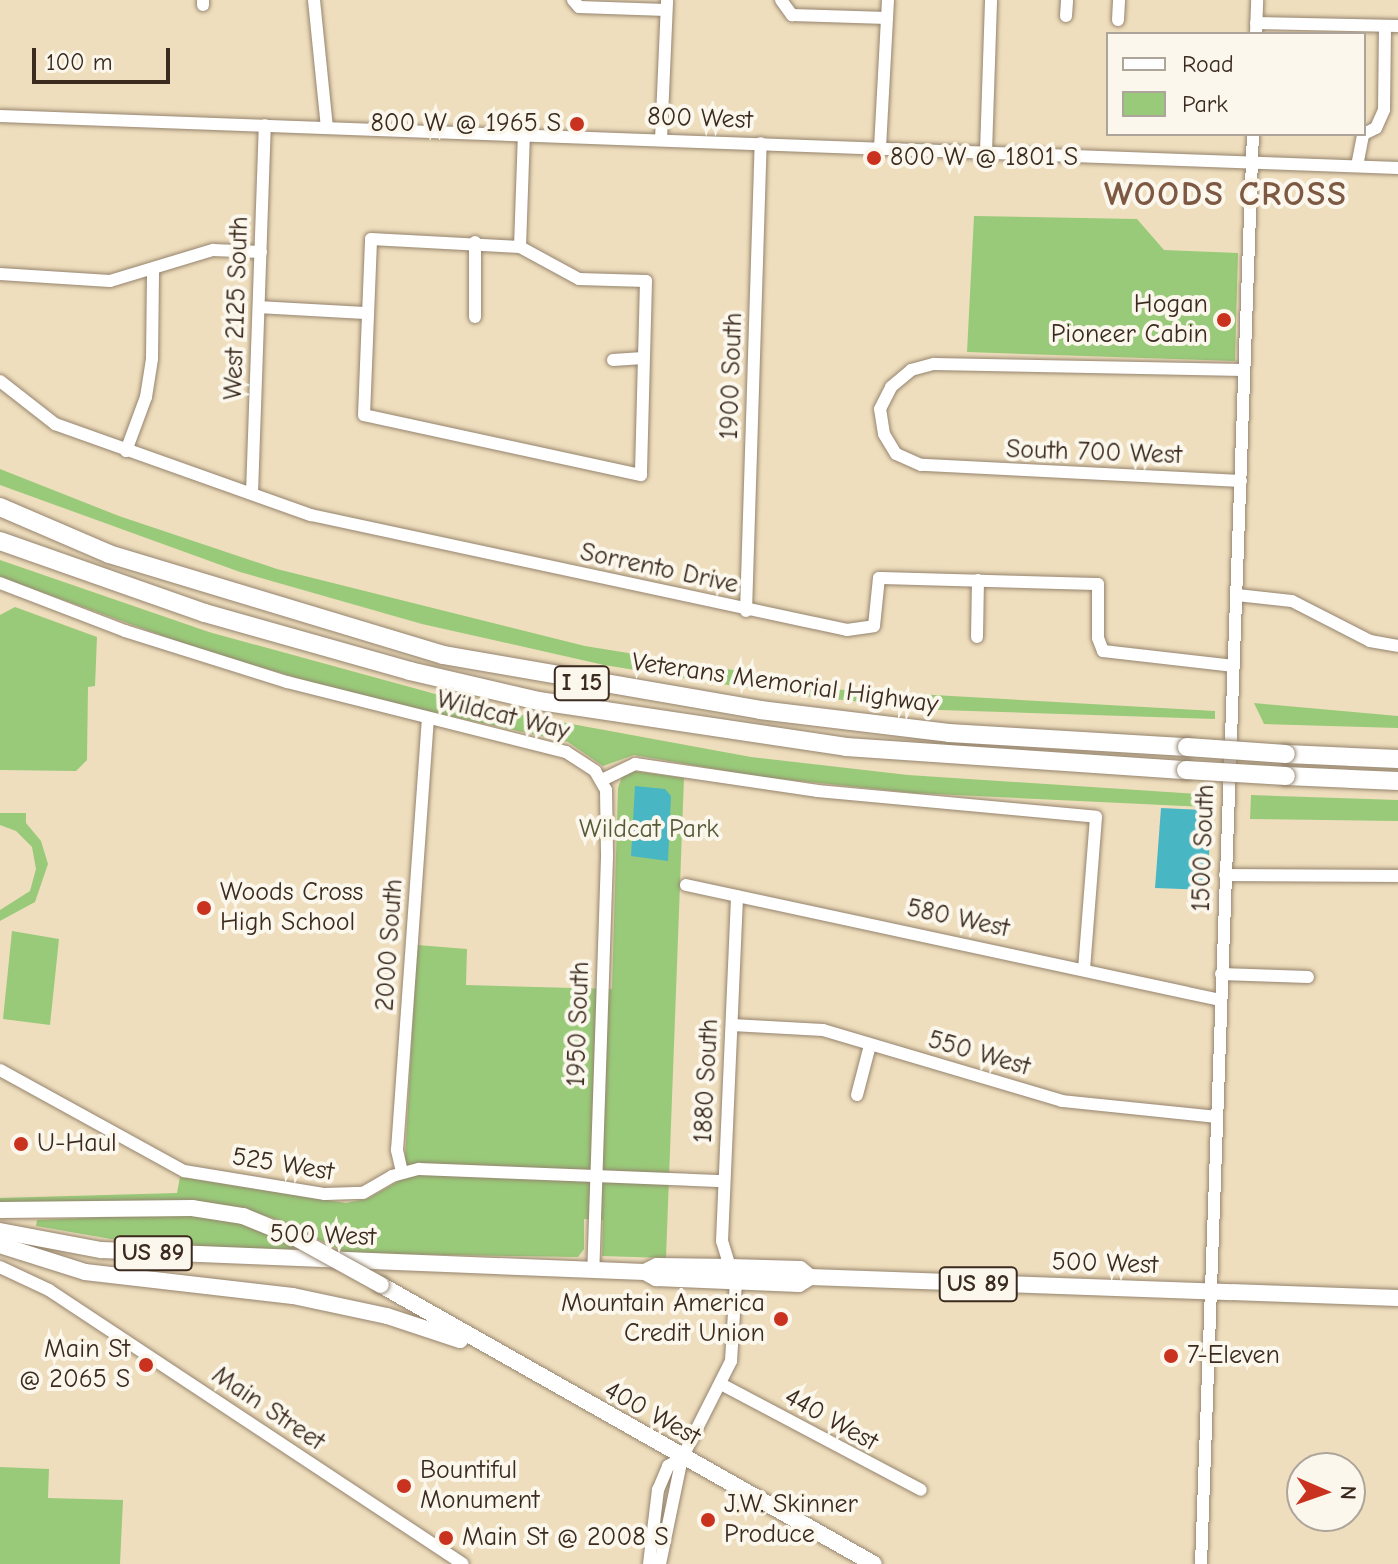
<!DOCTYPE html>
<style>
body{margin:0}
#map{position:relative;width:1398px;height:1564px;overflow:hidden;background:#efdebd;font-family:"Comic Neue",sans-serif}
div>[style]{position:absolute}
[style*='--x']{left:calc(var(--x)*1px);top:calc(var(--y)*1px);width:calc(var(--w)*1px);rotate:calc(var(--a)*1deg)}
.green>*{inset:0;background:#99ca79}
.water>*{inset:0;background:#49b6c4}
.roads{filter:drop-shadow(0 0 2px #95846e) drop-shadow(0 0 2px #95846e)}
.minor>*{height:12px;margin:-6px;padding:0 6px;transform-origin:6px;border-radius:6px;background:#fff}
.major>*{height:16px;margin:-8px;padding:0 8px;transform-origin:8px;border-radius:8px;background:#fff}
.highway>*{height:18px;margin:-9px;padding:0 9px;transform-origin:9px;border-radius:9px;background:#fff}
.bridges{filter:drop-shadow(0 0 2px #95846e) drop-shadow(0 0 2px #95846e)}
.major-bridge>*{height:16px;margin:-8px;padding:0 8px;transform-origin:8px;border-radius:8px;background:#fff}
.highway-bridge>*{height:18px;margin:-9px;padding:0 9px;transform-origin:9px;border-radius:9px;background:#fff}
.dots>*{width:22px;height:22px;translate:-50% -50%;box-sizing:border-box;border:4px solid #fbf7ec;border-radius:50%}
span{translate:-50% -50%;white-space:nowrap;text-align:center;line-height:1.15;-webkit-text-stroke:8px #fbf7ec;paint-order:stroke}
.shield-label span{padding:2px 6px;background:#fbf7ec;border:2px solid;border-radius:6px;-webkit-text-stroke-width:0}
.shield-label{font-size:24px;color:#3b2a1e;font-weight:700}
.street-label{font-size:26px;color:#3b2a1e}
.poi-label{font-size:26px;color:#3b2a1e}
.right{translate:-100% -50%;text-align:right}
.left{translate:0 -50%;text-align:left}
.park-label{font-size:26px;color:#575a39}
.district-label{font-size:34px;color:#7d5842;font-weight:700;letter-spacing:2px}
.legend{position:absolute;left:1106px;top:32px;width:260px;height:104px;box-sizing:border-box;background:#fbf7ec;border:2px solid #aea59a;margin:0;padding:10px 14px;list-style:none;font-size:24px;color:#3b2a1e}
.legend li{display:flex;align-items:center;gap:16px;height:40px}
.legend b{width:40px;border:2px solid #aea59a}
.north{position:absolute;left:1286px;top:1452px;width:80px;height:80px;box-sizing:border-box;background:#fbf7ec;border:2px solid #aea59a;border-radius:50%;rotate:92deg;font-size:22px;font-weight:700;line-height:32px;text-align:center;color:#3b2a1e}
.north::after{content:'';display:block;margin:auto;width:28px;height:36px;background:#c8321e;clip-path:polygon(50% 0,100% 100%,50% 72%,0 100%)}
.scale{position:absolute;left:32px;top:48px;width:138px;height:36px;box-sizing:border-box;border:4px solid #3b2a1e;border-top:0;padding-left:10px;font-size:24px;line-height:28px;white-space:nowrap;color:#3b2a1e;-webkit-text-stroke:6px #fbf7ec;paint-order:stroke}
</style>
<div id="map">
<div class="green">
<i style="clip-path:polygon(974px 216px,1137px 219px,1164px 250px,1238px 253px,1235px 361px,967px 352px)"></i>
<i style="clip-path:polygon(0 469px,119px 516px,277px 569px,585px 646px,801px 681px,810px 688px,1215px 711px,1215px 719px,940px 710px,785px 694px,604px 665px,422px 624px,240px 572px,0 485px)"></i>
<i style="clip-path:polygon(0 560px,209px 632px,490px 709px,751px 757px,908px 775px,1198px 794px,1205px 807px,914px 793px,761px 777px,634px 755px,603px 766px,568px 742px,359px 696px,202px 650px,0 577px)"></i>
<i style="clip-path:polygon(15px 607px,97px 637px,95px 686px,88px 687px,87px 760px,76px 771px,0 770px,0 615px)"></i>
<i style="clip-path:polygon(1254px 703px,1398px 716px,1398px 728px,1264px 724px)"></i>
<i style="clip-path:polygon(633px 771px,684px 778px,666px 1258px,602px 1256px,603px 1220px,584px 1219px,584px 1249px,578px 1257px,381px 1254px,344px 1252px,279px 1220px,227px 1205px,0 1203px,0 1198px,177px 1193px,180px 1177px,346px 1203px,369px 1198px,404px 1178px,417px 945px,467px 949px,466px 985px,612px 989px,618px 788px,622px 777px)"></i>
<i style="clip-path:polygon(1251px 795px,1398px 800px,1398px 821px,1250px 819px)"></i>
<i style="clip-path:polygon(0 813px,26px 813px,26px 823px,41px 841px,48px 864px,35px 902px,0 921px,0 910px,30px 891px,36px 869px,32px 847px,16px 831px,0 825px)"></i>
<i style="clip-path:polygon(12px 931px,59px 939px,50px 1025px,3px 1019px)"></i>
<i style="clip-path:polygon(175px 1214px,231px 1218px,295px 1244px,295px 1251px,134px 1243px,36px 1226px,37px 1220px)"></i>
<i style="clip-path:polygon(0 1467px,49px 1469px,48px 1498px,123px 1500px,120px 1564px,0 1564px)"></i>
</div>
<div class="water">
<i style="clip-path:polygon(635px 786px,665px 789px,671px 796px,668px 861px,631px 856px)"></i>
<i style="clip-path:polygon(1161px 808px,1203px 810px,1210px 822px,1208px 890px,1155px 888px)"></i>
</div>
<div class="roads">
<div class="minor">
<i style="--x:314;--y:0;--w:128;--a:84.2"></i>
<i style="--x:573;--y:0;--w:9;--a:49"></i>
<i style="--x:579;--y:7;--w:87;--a:2"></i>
<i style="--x:781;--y:0;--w:19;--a:54"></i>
<i style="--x:792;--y:15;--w:95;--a:1.8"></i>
<i style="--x:203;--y:5;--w:5;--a:-90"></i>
<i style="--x:1066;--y:16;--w:16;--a:-86"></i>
<i style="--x:1118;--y:20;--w:20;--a:-87"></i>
<i style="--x:1256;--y:23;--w:142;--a:1.2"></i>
<i style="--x:1256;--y:34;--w:34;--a:-88"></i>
<i style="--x:0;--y:116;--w:1399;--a:2.13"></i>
<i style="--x:1364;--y:134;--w:13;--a:-27"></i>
<i style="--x:1376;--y:128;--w:20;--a:-66"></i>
<i style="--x:1384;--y:110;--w:84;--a:-89.3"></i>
<i style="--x:661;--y:140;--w:140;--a:-87.5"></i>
<i style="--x:880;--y:148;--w:148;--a:-86.9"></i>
<i style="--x:986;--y:152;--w:152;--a:-88.1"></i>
<i style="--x:1357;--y:166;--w:33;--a:-79"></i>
<i style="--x:371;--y:239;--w:149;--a:3.1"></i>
<i style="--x:520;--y:247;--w:67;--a:28.5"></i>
<i style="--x:579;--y:279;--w:67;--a:1.7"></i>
<i style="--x:646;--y:281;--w:194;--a:91.5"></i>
<i style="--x:641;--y:475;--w:283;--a:-167.8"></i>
<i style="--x:364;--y:415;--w:176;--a:-87.7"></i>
<i style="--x:520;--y:247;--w:112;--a:-88"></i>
<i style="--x:0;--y:274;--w:110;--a:3.6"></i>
<i style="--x:110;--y:281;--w:108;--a:-16.8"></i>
<i style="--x:213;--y:250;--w:48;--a:2.4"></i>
<i style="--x:259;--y:307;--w:109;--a:3.2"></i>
<i style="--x:475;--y:317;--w:75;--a:-90"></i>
<i style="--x:613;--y:360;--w:30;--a:-4"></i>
<i style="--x:0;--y:381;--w:70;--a:38"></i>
<i style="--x:55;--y:424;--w:272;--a:19.6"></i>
<i style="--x:311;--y:515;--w:548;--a:12.11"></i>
<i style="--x:847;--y:630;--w:27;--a:-8"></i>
<i style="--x:874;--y:626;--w:48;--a:-84.1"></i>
<i style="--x:879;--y:578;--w:219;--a:1.6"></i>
<i style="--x:1098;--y:584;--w:54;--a:90"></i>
<i style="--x:1098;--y:638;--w:14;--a:69"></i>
<i style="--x:1103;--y:651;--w:132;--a:6.5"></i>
<i style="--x:126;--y:451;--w:58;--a:-69.7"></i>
<i style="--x:146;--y:397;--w:39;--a:-81"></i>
<i style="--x:152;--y:358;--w:87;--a:-89.3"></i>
<i style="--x:1241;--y:481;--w:320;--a:-177.1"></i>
<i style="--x:921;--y:465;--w:27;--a:-156"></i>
<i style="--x:896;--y:454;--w:23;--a:-121"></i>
<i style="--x:884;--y:434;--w:25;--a:-99"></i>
<i style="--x:880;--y:409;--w:25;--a:-63"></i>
<i style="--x:891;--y:387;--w:26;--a:-40"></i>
<i style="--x:911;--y:370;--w:24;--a:-15"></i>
<i style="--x:934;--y:364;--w:310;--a:1.1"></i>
<i style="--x:252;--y:493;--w:368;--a:-88"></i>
<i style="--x:0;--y:583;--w:134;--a:21"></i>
<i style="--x:125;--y:631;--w:170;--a:17.5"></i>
<i style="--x:287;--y:682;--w:288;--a:14.1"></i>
<i style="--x:566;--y:752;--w:35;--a:33"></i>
<i style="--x:595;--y:771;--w:22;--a:60"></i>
<i style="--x:606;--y:790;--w:67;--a:89.1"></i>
<i style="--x:607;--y:857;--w:412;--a:91.9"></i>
<i style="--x:1237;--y:595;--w:55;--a:6.2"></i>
<i style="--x:1292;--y:601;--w:88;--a:27.1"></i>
<i style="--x:1370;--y:641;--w:28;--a:10"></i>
<i style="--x:746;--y:611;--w:468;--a:-88.2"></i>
<i style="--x:977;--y:637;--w:57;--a:-89"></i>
<i style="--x:602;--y:780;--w:37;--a:-26"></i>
<i style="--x:635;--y:764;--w:185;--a:8.4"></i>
<i style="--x:818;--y:791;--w:279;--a:5.3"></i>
<i style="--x:1096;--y:817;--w:151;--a:94.5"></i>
<i style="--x:1225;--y:875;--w:173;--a:0.3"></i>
<i style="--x:686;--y:885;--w:546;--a:12.15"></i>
<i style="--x:1221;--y:974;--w:87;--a:2"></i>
<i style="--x:732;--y:1025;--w:91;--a:3.1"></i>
<i style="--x:823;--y:1030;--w:249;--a:16.5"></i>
<i style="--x:1062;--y:1101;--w:155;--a:5.9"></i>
<i style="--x:0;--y:1070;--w:210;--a:28.8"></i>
<i style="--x:184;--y:1171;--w:143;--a:9.3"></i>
<i style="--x:325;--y:1194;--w:38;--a:-2"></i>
<i style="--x:363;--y:1193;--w:34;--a:-30"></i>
<i style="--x:392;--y:1176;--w:28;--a:-15"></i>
<i style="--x:419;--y:1169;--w:305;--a:2.3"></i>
<i style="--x:857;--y:1095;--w:52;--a:-75.4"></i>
<i style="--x:402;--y:1172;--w:23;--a:-103"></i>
<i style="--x:397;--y:1150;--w:431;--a:-85.9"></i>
<i style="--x:0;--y:1267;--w:54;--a:25.1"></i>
<i style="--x:49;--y:1290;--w:496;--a:33.5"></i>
<i style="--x:730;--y:1267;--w:27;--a:-107"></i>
<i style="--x:722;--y:1241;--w:345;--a:-87.5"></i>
<i style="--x:721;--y:1384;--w:226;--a:27.9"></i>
<i style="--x:649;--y:1564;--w:75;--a:-83.1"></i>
<i style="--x:658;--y:1490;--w:26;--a:-67"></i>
<i style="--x:668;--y:1466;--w:16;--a:-30"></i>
<i style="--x:660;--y:1564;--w:108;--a:-78.3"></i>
<i style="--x:682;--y:1458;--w:109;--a:-63.2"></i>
<i style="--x:731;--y:1361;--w:80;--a:-86.4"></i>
<i style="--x:1201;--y:1564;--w:1431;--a:-87.92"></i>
</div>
<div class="major">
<i style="--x:0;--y:1210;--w:192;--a:-0.6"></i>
<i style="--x:192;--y:1208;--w:52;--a:8.9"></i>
<i style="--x:243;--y:1216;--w:55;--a:22.4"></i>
<i style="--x:0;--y:1231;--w:103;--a:10.7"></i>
<i style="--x:101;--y:1250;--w:544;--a:2.32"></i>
<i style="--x:645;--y:1272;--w:13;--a:29"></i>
<i style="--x:656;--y:1278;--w:143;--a:2.4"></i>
<i style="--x:799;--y:1284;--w:13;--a:-32"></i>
<i style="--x:810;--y:1277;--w:588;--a:2.05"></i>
<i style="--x:0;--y:1245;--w:89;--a:17.6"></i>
<i style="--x:85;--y:1272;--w:209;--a:6.6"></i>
<i style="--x:293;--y:1296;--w:96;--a:12"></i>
<i style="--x:387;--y:1316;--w:77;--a:18.2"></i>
<i style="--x:645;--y:1272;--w:13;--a:-27"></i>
<i style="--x:657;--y:1266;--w:73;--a:0.8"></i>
<i style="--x:730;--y:1267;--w:70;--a:1.6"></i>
<i style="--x:800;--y:1269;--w:13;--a:39"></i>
<i style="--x:381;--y:1285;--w:566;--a:29.51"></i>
</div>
<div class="highway">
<i style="--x:0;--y:507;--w:119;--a:23.3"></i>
<i style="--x:109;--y:554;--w:349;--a:16.8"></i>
<i style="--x:443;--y:655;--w:322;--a:9.8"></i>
<i style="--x:760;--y:710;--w:190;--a:6.9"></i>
<i style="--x:949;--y:733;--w:238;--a:3.4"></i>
<i style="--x:0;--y:541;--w:217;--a:19.4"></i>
<i style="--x:205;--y:613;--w:213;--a:15.8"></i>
<i style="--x:410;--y:671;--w:132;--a:13.1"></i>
<i style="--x:539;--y:701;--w:310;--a:8.5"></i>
<i style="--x:846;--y:747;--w:341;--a:3.9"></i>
<i style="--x:1286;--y:754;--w:112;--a:2.6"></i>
<i style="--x:1286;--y:776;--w:112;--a:2.6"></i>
</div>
</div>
<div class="bridges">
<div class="major-bridge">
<i style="--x:294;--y:1237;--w:99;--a:28.9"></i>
</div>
<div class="highway-bridge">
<i style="--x:1187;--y:747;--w:99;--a:4"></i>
<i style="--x:1186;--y:770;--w:100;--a:3.4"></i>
</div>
</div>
<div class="dots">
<i style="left:577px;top:124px;background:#c8321e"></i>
<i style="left:874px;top:158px;background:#c8321e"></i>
<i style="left:1224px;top:320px;background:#c8321e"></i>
<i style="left:204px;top:908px;background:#c8321e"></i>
<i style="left:21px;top:1144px;background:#c8321e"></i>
<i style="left:781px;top:1319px;background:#c8321e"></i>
<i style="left:1171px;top:1356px;background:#c8321e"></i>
<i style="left:146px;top:1365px;background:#c8321e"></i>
<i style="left:404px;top:1486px;background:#c8321e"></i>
<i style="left:708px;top:1520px;background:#c8321e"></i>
<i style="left:446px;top:1538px;background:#c8321e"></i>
</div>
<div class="shield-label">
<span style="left:582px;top:683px">I 15</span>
<span style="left:153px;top:1253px">US 89</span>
<span style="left:978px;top:1284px">US 89</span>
</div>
<div class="street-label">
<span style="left:700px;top:119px;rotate:2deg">800 West</span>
<span style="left:237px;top:308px;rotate:-88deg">West 2125 South</span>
<span style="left:732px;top:376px;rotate:-88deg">1900 South</span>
<span style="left:1094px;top:453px;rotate:2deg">South 700 West</span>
<span style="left:659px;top:569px;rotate:12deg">Sorrento Drive</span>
<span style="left:785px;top:684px;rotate:8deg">Veterans Memorial Highway</span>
<span style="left:503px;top:716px;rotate:14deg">Wildcat Way</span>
<span style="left:1204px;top:848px;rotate:-88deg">1500 South</span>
<span style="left:958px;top:919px;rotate:12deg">580 West</span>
<span style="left:390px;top:945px;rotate:-86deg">2000 South</span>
<span style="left:579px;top:1024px;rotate:-88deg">1950 South</span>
<span style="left:979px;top:1054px;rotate:16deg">550 West</span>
<span style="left:707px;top:1081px;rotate:-87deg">1880 South</span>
<span style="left:283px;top:1165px;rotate:9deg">525 West</span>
<span style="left:323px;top:1236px;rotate:2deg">500 West</span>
<span style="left:1105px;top:1264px;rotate:2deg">500 West</span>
<span style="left:268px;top:1409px;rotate:34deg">Main Street</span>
<span style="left:652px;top:1414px;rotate:29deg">400 West</span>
<span style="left:831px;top:1420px;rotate:29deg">440 West</span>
</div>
<div class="poi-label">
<span class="right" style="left:561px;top:124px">800 W @ 1965 S</span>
<span class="left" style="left:890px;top:158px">800 W @ 1801 S</span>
<span class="right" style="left:1208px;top:320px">Hogan<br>Pioneer Cabin</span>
<span class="left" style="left:220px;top:908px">Woods Cross<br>High School</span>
<span class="left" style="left:37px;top:1144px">U-Haul</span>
<span class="right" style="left:765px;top:1319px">Mountain America<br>Credit Union</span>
<span class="right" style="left:130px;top:1365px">Main St<br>@ 2065 S</span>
<span class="left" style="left:1187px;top:1356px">7-Eleven</span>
<span class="left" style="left:420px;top:1486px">Bountiful<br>Monument</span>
<span class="left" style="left:724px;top:1520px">J.W. Skinner<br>Produce</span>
<span class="left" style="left:462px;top:1538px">Main St @ 2008 S</span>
</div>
<div class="park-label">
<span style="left:649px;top:830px">Wildcat Park</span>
</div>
<div class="district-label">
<span style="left:1226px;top:195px">WOODS CROSS</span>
</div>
<ul class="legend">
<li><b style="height:10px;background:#fff"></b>Road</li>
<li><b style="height:22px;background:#99ca79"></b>Park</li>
</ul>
<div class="north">N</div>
<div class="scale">100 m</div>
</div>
